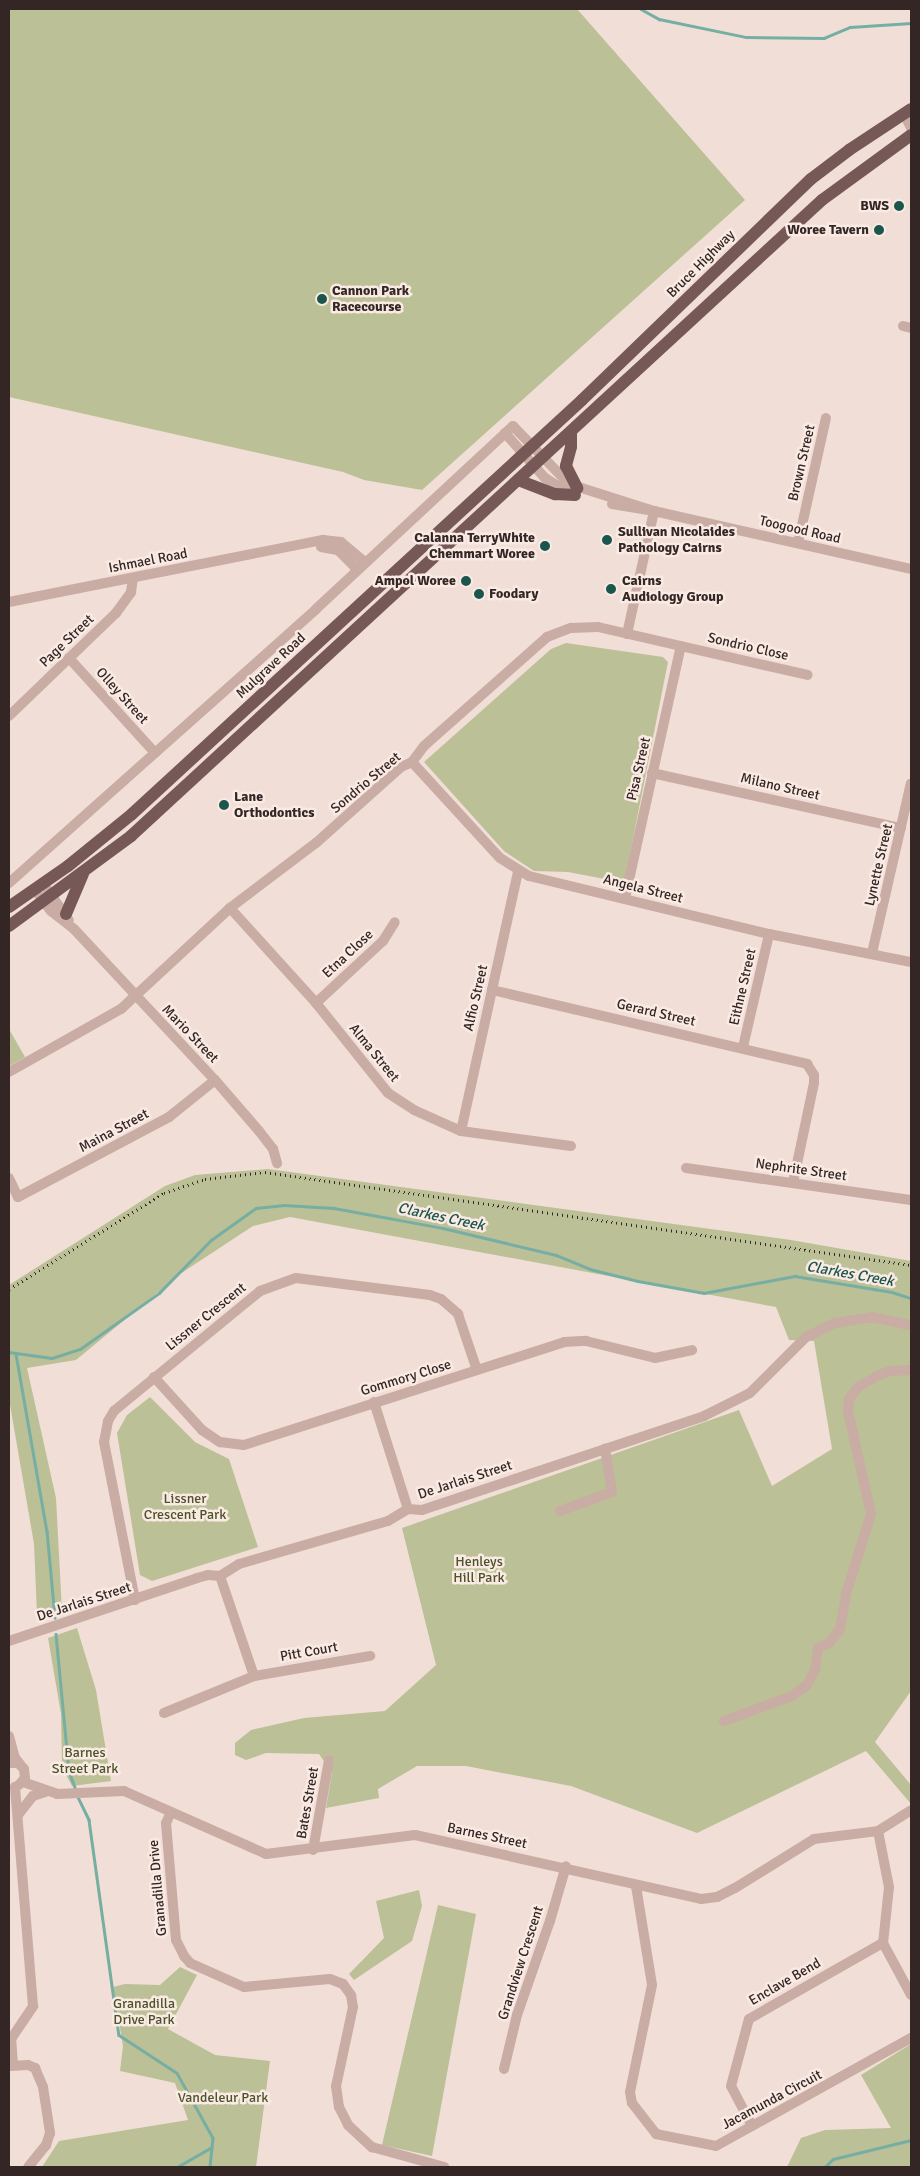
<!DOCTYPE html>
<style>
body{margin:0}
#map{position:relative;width:920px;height:2176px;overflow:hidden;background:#f1dfd7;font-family:Signika,sans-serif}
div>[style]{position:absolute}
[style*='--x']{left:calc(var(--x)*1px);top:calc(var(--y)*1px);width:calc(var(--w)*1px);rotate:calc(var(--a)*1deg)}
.green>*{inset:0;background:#bbc097}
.stream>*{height:2.5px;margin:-1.25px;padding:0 1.25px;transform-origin:1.25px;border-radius:1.25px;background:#76aea4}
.minor>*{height:10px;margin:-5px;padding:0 5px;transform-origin:5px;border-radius:5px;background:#c9aca3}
.major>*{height:12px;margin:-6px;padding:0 6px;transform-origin:6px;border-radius:6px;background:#765956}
.rail>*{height:2.5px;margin-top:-1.25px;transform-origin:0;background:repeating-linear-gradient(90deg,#342625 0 1px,transparent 0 5px)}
.dots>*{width:14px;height:14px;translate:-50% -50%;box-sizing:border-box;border:2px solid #f9eae3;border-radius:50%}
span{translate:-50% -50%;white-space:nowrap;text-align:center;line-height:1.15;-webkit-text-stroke:5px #f9eae3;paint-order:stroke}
.poi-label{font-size:14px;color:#342625;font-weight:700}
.right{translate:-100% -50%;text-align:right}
.left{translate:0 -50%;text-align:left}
.street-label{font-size:14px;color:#342625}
.park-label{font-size:14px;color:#4c5229}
.water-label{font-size:15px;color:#1b554c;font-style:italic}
.frame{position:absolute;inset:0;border:10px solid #342625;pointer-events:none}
</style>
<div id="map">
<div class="green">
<i style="clip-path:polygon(9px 9px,577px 9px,745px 200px,422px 490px,364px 480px,343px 472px,9px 397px)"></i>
<i style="clip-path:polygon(566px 643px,663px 657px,668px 662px,625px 879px,615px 881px,568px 872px,534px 871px,504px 851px,424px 762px,551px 649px)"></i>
<i style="clip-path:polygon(9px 1029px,25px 1057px,9px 1066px)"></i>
<i style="clip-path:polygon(268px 1169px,791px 1240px,911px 1261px,911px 1691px,875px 1742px,911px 1785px,911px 1804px,866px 1751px,697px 1833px,571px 1786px,466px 1766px,417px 1766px,378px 1789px,379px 1798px,326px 1808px,332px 1773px,319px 1754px,266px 1753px,246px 1760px,235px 1755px,235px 1743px,251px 1730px,304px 1718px,385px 1711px,436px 1665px,402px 1528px,739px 1410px,772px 1486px,832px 1449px,814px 1341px,789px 1340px,776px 1307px,290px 1217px,253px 1226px,180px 1274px,76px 1360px,27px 1368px,56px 1498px,62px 1611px,37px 1615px,34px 1544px,9px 1399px,9px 1285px,165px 1186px,195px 1175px)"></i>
<i style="clip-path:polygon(150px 1397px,195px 1442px,229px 1459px,258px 1547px,152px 1581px,140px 1575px,117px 1433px,127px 1415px)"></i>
<i style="clip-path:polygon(77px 1628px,96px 1690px,111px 1781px,72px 1786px,62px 1767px,61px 1714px,48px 1638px)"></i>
<i style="clip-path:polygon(419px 1890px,422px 1906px,412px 1941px,354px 1980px,349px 1974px,384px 1938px,376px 1901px)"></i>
<i style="clip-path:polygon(438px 1905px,476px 1914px,432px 2156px,382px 2145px)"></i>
<i style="clip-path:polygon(180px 1967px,197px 1975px,168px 2029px,215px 2055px,270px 2061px,256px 2167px,42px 2167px,59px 2141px,188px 2120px,175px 2083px,120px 2071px,123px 2046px,113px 1987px,125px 1984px,160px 1985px)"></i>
<i style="clip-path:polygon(911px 2044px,911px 2167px,787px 2167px,801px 2138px,825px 2130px,891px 2128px,861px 2075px)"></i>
</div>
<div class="stream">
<i style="--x:641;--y:9;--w:21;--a:29"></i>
<i style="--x:659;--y:19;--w:89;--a:11.7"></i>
<i style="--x:746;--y:37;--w:78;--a:0.7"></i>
<i style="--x:824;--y:38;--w:28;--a:-23"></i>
<i style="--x:850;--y:27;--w:61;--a:-3.8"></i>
<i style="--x:9;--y:1352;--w:43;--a:7.9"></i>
<i style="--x:52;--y:1358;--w:29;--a:-18"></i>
<i style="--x:80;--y:1349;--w:97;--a:-35.3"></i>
<i style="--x:159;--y:1293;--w:74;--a:-45.5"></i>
<i style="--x:211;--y:1240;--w:55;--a:-35.4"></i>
<i style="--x:256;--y:1208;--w:28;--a:-6"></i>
<i style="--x:284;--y:1205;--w:50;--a:3.4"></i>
<i style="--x:334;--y:1208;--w:111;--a:10.4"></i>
<i style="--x:443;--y:1228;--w:116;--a:13.4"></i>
<i style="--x:556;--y:1255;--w:37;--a:22"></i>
<i style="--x:590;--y:1269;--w:49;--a:14"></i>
<i style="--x:638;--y:1281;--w:67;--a:10.3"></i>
<i style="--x:704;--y:1293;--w:93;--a:-10.6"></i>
<i style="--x:795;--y:1276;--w:98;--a:9.4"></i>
<i style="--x:892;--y:1292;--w:20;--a:18"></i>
<i style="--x:16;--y:1354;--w:180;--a:80.1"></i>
<i style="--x:47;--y:1531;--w:87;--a:84.7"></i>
<i style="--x:56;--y:1634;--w:138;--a:84.6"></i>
<i style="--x:69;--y:1771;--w:20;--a:70"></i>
<i style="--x:77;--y:1795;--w:28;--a:64"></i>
<i style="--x:89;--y:1820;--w:217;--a:82.1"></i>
<i style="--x:119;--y:2035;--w:69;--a:33.2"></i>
<i style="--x:177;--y:2073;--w:74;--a:61"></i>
<i style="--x:213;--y:2138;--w:29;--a:96"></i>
<i style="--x:177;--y:2167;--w:40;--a:-29.7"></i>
<i style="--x:825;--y:2167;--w:11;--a:-45"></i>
<i style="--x:833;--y:2159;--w:80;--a:-13.7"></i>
</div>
<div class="minor">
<i style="--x:904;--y:114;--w:16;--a:63"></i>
<i style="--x:903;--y:326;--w:8;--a:14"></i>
<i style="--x:505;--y:433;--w:60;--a:48.4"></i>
<i style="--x:545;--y:478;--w:28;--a:32"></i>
<i style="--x:612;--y:504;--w:43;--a:9.5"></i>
<i style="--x:654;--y:511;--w:263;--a:12.7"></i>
<i style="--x:798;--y:543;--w:128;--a:-77.4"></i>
<i style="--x:321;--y:547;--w:17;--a:10"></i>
<i style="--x:338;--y:550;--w:27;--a:45"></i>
<i style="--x:9;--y:602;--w:320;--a:-11.2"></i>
<i style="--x:323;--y:540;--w:18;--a:6"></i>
<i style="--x:341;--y:542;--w:30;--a:40"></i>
<i style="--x:627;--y:634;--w:126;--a:-77.6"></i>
<i style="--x:69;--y:658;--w:128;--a:47.8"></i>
<i style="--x:9;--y:716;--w:149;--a:-43.9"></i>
<i style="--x:116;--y:613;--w:26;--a:-54"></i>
<i style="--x:131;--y:592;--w:14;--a:-82"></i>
<i style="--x:412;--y:762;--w:130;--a:47.5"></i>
<i style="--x:500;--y:858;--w:34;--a:32"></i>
<i style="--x:529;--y:876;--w:247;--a:13.6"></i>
<i style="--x:769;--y:934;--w:145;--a:11.2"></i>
<i style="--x:652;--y:773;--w:255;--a:12.5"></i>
<i style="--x:9;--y:883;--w:411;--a:-41.7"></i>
<i style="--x:316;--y:609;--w:269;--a:-42.9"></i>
<i style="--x:513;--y:426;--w:81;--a:46"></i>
<i style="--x:569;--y:484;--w:89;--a:17.6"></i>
<i style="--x:47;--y:889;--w:38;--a:55"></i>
<i style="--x:35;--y:890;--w:26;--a:53"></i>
<i style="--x:51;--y:911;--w:29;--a:38"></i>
<i style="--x:74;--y:929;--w:207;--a:47"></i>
<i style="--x:215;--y:1080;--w:67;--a:49.2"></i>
<i style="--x:259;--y:1131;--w:23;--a:52"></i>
<i style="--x:273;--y:1149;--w:15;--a:74"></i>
<i style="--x:625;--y:898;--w:258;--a:-77.5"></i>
<i style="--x:230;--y:908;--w:128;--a:47.8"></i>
<i style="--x:316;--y:1003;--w:115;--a:51.3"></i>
<i style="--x:388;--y:1093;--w:31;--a:33"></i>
<i style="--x:414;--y:1110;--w:51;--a:24.1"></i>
<i style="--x:461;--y:1131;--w:111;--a:7.8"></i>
<i style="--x:872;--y:953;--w:174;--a:-77.1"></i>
<i style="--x:492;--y:990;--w:324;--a:13.2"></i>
<i style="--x:807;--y:1064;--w:13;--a:58"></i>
<i style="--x:814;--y:1075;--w:8;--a:90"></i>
<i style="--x:814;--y:1083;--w:102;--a:101.9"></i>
<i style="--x:316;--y:1003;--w:91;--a:-42.8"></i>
<i style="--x:383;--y:941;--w:22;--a:-58"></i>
<i style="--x:743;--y:1047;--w:116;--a:-77"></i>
<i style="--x:9;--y:1072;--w:129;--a:-29.4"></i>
<i style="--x:121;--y:1009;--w:149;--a:-42.8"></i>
<i style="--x:230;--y:908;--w:108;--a:-37.1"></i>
<i style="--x:316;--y:843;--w:114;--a:-41.8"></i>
<i style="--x:401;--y:767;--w:12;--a:-24"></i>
<i style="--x:412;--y:762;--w:20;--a:-53"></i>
<i style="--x:424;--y:746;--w:164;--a:-41.5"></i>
<i style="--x:547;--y:637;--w:26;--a:-21"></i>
<i style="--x:571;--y:628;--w:27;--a:-2"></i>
<i style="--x:598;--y:627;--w:215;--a:12.9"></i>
<i style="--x:461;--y:1131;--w:266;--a:-77.6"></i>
<i style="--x:686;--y:1168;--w:227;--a:8.1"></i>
<i style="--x:9;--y:1178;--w:21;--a:65"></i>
<i style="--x:18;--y:1197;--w:171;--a:-27.9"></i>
<i style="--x:169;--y:1117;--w:59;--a:-38.8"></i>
<i style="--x:154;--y:1377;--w:72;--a:47.8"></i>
<i style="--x:202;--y:1430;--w:22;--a:34"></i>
<i style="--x:220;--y:1442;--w:24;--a:7"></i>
<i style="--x:244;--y:1445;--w:336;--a:-17.8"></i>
<i style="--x:564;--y:1342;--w:22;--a:-3"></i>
<i style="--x:586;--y:1341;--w:71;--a:13.8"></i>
<i style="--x:655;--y:1358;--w:38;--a:-12"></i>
<i style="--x:374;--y:1402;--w:112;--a:72.4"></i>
<i style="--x:560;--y:1511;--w:55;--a:-20.1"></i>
<i style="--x:612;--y:1492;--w:44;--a:-99.2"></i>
<i style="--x:220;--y:1576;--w:106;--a:71.2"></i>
<i style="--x:135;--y:1600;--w:161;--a:-101.1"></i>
<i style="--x:104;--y:1442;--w:21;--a:-79"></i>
<i style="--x:108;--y:1421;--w:12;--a:-59"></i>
<i style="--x:114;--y:1411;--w:189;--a:-39.4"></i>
<i style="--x:260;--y:1291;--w:38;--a:-20"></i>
<i style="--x:296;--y:1278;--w:135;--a:7.2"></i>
<i style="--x:430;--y:1295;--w:12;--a:20"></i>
<i style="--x:441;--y:1299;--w:23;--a:41"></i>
<i style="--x:458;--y:1314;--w:59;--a:71.3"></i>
<i style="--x:9;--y:1641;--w:198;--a:-18.5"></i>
<i style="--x:197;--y:1578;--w:11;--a:-15"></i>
<i style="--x:208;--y:1575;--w:12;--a:5"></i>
<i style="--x:220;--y:1576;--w:22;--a:-32"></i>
<i style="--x:239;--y:1564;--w:155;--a:-16.1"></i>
<i style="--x:388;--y:1521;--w:23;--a:-31"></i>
<i style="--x:408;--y:1509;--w:14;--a:4"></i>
<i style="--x:422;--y:1510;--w:297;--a:-18.4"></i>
<i style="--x:704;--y:1416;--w:51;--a:-26.6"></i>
<i style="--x:750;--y:1393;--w:79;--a:-45"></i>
<i style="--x:806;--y:1337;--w:32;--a:-26"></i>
<i style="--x:835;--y:1323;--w:37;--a:-9"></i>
<i style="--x:872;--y:1317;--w:40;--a:12"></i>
<i style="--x:164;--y:1713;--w:97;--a:-22.3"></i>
<i style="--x:254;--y:1676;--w:118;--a:-9.8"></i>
<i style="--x:724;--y:1721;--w:72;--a:-20.2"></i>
<i style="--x:792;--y:1696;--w:19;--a:-36"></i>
<i style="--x:807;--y:1685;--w:17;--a:-62"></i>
<i style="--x:815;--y:1670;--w:22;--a:-82"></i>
<i style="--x:818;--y:1648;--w:12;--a:-24"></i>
<i style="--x:829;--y:1643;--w:18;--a:-52"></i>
<i style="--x:840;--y:1629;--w:36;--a:-80"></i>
<i style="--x:846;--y:1594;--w:84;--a:-72.6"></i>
<i style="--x:871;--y:1514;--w:106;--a:-102.6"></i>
<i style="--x:848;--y:1411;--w:12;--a:-85"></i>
<i style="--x:849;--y:1399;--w:15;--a:-53"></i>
<i style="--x:858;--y:1387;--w:24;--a:-30"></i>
<i style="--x:879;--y:1375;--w:12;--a:-20"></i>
<i style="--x:890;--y:1371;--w:21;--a:-3"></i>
<i style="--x:9;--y:1736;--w:23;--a:75"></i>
<i style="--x:15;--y:1758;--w:8;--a:50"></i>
<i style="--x:9;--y:1763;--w:9;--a:0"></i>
<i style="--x:18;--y:1763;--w:8;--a:45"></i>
<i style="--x:24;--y:1769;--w:9;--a:84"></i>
<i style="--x:25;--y:1778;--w:9;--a:131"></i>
<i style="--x:23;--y:1782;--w:36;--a:19"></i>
<i style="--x:57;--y:1794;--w:67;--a:-2.6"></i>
<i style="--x:124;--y:1791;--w:155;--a:23.9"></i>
<i style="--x:266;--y:1854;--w:150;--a:-7.3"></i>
<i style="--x:415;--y:1835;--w:293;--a:12.6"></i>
<i style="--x:701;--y:1899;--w:16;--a:-7"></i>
<i style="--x:717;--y:1897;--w:20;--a:-27"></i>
<i style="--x:735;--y:1888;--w:93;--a:-31.8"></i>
<i style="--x:814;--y:1839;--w:64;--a:-7.1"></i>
<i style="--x:878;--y:1831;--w:39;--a:-32"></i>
<i style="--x:171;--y:1812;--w:12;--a:114"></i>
<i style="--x:166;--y:1823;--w:117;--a:85.1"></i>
<i style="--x:176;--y:1940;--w:18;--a:63"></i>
<i style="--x:184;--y:1956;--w:9;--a:49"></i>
<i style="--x:190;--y:1963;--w:59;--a:24"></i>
<i style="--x:244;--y:1987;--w:86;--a:-5.3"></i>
<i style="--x:330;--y:1979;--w:14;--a:21"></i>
<i style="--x:343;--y:1984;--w:14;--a:54"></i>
<i style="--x:351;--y:1995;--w:12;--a:81"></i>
<i style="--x:353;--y:2007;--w:81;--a:102.1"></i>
<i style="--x:336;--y:2086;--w:21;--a:82"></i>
<i style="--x:339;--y:2107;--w:20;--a:63"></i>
<i style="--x:348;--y:2125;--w:33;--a:43"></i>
<i style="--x:372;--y:2147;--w:75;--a:15.5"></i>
<i style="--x:18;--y:1815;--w:24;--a:-52"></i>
<i style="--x:33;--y:1796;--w:13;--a:-18"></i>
<i style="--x:878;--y:1831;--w:57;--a:78.9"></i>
<i style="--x:889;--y:1887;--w:56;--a:96.1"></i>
<i style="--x:883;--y:1943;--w:59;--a:61.7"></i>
<i style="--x:313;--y:1850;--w:91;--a:-79.9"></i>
<i style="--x:636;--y:1886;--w:100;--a:80.8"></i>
<i style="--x:652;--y:1985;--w:109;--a:101.6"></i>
<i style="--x:630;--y:2092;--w:11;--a:80"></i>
<i style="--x:632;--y:2103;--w:39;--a:52"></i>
<i style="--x:656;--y:2134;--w:61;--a:11.3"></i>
<i style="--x:716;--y:2146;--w:223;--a:-29"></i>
<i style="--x:13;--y:2065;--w:26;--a:-94"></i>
<i style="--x:11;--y:2039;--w:40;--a:-56"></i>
<i style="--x:33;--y:2006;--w:220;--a:-94.7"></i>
<i style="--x:9;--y:2066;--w:19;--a:-3"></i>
<i style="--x:28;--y:2065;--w:8;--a:23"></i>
<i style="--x:35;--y:2068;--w:21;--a:67"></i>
<i style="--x:43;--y:2087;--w:47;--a:81.3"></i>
<i style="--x:50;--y:2133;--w:13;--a:108"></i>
<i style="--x:46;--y:2145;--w:28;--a:129"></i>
<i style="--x:504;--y:2069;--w:56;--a:-76.5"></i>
<i style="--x:517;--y:2015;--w:100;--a:-70.7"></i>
<i style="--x:550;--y:1921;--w:57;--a:-73.8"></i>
<i style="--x:752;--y:2126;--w:45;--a:-117.7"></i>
<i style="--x:731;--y:2086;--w:69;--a:-75"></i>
<i style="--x:749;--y:2019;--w:154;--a:-29.6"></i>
</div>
<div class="major">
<i style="--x:571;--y:432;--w:15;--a:90"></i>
<i style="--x:571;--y:447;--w:20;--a:105"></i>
<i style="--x:566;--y:466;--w:25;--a:63"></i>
<i style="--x:518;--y:480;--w:40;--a:21"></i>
<i style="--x:555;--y:494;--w:20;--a:3"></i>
<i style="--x:9;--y:907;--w:72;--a:-34.8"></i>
<i style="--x:68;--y:866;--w:82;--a:-39.1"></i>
<i style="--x:132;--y:814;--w:611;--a:-42.61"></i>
<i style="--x:582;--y:400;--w:318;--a:-44"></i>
<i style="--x:811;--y:179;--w:48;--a:-37.3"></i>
<i style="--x:849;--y:150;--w:74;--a:-33.5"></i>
<i style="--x:66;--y:914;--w:43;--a:-67"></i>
<i style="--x:9;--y:926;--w:152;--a:-36.4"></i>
<i style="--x:131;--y:836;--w:939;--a:-42.63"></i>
<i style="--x:822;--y:200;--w:110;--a:-36.1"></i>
</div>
<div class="rail">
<i style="--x:9;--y:1289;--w:182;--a:-31.8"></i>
<i style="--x:164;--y:1193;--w:43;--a:-18.9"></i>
<i style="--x:205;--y:1179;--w:60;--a:-6.7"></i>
<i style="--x:265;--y:1172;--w:653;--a:8.19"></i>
</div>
<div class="dots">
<i style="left:899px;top:206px;background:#1b554c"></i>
<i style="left:879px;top:230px;background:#1b554c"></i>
<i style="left:322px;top:299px;background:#1b554c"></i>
<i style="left:607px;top:540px;background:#1b554c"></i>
<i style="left:545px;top:546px;background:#1b554c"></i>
<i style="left:466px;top:581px;background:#1b554c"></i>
<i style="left:611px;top:589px;background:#1b554c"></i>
<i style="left:479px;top:594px;background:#1b554c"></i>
<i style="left:224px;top:805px;background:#1b554c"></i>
</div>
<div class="poi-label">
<span class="right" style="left:889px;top:206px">BWS</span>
<span class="right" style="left:869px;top:230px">Woree Tavern</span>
<span class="left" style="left:332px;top:299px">Cannon Park<br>Racecourse</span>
<span class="left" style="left:618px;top:540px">Sullivan Nicolaides<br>Pathology Cairns</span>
<span class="right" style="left:535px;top:546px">Calanna TerryWhite<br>Chemmart Woree</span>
<span class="right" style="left:456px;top:581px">Ampol Woree</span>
<span class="left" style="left:622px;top:589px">Cairns<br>Audiology Group</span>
<span class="left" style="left:489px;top:594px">Foodary</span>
<span class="left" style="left:234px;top:805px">Lane<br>Orthodontics</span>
</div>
<div class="street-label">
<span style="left:701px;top:264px;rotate:-45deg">Bruce Highway</span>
<span style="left:802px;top:463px;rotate:-77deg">Brown Street</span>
<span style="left:800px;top:530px;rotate:13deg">Toogood Road</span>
<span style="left:148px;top:561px;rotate:-11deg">Ishmael Road</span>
<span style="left:67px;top:641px;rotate:-44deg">Page Street</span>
<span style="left:748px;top:647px;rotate:13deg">Sondrio Close</span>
<span style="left:271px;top:666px;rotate:-43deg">Mulgrave Road</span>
<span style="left:122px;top:696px;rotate:48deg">Olley Street</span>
<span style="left:639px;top:769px;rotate:-77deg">Pisa Street</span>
<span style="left:366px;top:783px;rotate:-40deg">Sondrio Street</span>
<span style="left:780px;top:787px;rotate:13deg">Milano Street</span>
<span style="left:879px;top:865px;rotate:-77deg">Lynette Street</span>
<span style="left:643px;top:889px;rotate:14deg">Angela Street</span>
<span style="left:348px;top:954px;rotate:-43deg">Etna Close</span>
<span style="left:743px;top:987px;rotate:-77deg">Eithne Street</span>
<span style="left:476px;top:998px;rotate:-77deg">Alfio Street</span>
<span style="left:656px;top:1013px;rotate:13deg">Gerard Street</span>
<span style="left:190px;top:1034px;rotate:46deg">Mario Street</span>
<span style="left:374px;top:1053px;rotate:51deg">Alma Street</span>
<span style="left:114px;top:1131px;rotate:-28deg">Maina Street</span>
<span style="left:801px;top:1170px;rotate:8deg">Nephrite Street</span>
<span style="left:206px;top:1317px;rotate:-39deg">Lissner Crescent</span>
<span style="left:406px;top:1378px;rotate:-17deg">Gommory Close</span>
<span style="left:465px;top:1480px;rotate:-18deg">De Jarlais Street</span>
<span style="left:84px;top:1602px;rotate:-18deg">De Jarlais Street</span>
<span style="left:309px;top:1652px;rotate:-10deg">Pitt Court</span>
<span style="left:308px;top:1803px;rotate:-80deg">Bates Street</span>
<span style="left:487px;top:1836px;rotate:12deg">Barnes Street</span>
<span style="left:158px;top:1888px;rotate:-95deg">Granadilla Drive</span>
<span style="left:521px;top:1963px;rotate:-72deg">Grandview Crescent</span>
<span style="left:785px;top:1982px;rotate:-30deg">Enclave Bend</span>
<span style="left:772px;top:2100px;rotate:-28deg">Jacamunda Circuit</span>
</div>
<div class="park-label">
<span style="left:185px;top:1507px">Lissner<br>Crescent Park</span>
<span style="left:479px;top:1570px">Henleys<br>Hill Park</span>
<span style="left:85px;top:1761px">Barnes<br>Street Park</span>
<span style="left:144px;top:2012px">Granadilla<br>Drive Park</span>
<span style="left:223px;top:2098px">Vandeleur Park</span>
</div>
<div class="water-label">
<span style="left:441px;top:1217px;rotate:12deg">Clarkes Creek</span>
<span style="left:850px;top:1274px;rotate:10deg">Clarkes Creek</span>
</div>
<div class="frame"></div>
</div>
